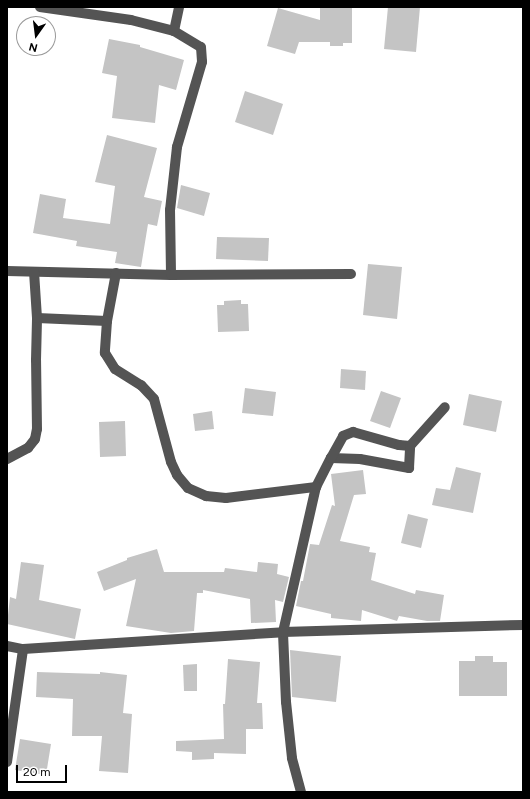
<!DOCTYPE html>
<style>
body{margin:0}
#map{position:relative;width:530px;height:799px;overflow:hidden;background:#fff;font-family:Figtree,sans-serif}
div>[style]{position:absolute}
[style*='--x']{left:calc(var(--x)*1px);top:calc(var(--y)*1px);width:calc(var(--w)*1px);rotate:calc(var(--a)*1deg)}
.building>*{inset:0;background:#c4c4c4}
.minor>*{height:10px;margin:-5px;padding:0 5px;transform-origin:5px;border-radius:5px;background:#545454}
span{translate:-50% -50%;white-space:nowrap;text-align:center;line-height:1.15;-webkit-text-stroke:3.5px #fff;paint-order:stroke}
.frame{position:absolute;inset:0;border:8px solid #000;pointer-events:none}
.north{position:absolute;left:16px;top:16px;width:40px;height:40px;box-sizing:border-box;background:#fff;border:1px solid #999;border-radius:50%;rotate:194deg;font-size:11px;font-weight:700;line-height:16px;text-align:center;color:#000}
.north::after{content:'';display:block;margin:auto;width:14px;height:18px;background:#000;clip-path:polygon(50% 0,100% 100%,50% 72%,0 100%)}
.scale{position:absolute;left:16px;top:765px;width:51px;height:18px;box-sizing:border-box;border:2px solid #000;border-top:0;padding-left:5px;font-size:12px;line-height:14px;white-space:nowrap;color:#000;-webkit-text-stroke:3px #fff;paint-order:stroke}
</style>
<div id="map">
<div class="building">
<i style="clip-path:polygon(320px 7px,352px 7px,352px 43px,343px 43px,343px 46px,330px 46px,330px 42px,299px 42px,295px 54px,267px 46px,278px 8px,320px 20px)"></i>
<i style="clip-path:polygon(388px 7px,420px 7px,416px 52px,384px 49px)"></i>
<i style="clip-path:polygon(109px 39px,140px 45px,140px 47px,184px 60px,176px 90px,159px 85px,155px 123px,112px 118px,117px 76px,102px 73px)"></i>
<i style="clip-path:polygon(245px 91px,283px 104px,273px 135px,235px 122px)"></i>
<i style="clip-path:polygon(107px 135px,157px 148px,144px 197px,162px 201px,157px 226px,148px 224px,141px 267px,115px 263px,117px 252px,76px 246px,77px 241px,33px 233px,40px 194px,66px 199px,63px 218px,110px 224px,115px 186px,95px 182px)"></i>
<i style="clip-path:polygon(181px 185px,210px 193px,204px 216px,177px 208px)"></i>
<i style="clip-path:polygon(217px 237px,269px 238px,268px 261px,216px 259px)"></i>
<i style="clip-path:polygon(368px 264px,402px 267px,397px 319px,363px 315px)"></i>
<i style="clip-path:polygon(241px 300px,241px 304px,248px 304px,249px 331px,218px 332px,217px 305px,224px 305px,224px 301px)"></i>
<i style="clip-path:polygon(341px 369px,366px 371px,365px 390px,340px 388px)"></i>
<i style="clip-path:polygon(245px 388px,276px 392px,273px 416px,242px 413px)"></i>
<i style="clip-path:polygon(381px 391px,401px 398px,390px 428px,370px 421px)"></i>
<i style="clip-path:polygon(469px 394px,502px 401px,496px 432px,463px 425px)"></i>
<i style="clip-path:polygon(212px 411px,214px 429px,195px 431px,193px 414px)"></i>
<i style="clip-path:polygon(125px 421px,126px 456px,100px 457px,99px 422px)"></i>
<i style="clip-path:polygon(456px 467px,481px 473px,473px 513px,432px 505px,436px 488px,450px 490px)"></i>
<i style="clip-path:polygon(363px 470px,366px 494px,354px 495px,340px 541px,370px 547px,369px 552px,376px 553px,371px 580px,415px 594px,416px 590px,444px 595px,440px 621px,427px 621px,399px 616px,397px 621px,362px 610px,361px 621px,331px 618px,331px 614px,296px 606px,301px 581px,303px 581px,310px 544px,319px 545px,332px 505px,335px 506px,331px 474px)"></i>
<i style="clip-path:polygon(408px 514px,428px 519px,421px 548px,401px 543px)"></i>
<i style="clip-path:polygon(157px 549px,164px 572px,224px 572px,225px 568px,257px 572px,258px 562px,278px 564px,277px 574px,289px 577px,283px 602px,275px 600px,276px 622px,251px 623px,250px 599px,203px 590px,203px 593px,197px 593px,194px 631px,171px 633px,126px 626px,136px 579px,104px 591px,97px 572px,127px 560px,127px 558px)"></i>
<i style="clip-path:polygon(21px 562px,44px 565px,39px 600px,81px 609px,75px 639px,7px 624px,10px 597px,16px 599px)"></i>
<i style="clip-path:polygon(290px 650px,341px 656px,336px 702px,292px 697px)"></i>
<i style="clip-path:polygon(475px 656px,493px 656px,493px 662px,507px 662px,507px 696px,459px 696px,459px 661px,475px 661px)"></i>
<i style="clip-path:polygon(228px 659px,260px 662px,257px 703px,262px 703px,263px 729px,246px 729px,246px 754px,214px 753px,214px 759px,192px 760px,192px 752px,176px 751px,176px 741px,224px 739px,223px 704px,225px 704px)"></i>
<i style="clip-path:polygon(197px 664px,197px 691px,184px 691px,183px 665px)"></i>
<i style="clip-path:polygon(37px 672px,100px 674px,100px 672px,127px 675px,123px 713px,132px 714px,128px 773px,99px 771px,102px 736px,72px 736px,73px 699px,36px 697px)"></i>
<i style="clip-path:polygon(20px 739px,51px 744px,46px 775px,15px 770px)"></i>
</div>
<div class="minor">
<i style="--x:40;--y:7;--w:92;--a:8.1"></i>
<i style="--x:131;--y:20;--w:44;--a:14.3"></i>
<i style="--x:174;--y:31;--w:31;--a:31"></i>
<i style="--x:201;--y:47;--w:15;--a:86"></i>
<i style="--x:202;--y:62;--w:89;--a:106.4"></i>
<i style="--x:177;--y:147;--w:63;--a:96.3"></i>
<i style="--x:170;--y:210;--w:65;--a:89.1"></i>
<i style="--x:174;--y:31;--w:25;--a:-78"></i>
<i style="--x:7;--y:271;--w:164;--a:1.4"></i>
<i style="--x:171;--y:275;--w:180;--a:-0.3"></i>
<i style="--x:116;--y:273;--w:49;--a:100.6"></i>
<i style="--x:107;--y:321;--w:32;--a:94"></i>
<i style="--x:105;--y:353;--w:19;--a:58"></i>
<i style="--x:115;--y:369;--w:31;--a:32"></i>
<i style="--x:141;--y:385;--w:19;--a:47"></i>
<i style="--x:154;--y:399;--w:65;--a:74.9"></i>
<i style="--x:171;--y:462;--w:14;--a:65"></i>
<i style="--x:177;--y:475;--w:17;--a:50"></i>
<i style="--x:188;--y:488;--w:20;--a:24"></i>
<i style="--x:206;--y:496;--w:20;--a:6"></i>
<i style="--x:226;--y:498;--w:91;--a:-7"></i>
<i style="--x:316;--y:487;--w:33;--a:-63"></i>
<i style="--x:331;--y:458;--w:29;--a:2"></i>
<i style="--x:360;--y:459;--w:50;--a:10.4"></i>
<i style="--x:409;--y:468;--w:22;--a:-87"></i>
<i style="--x:37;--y:318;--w:70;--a:2.5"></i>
<i style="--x:331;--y:458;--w:25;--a:-61"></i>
<i style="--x:343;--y:436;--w:11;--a:-22"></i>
<i style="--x:353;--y:432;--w:48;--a:15.8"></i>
<i style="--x:399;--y:445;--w:11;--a:5"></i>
<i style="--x:410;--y:446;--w:52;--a:-48.1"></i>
<i style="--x:7;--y:459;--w:24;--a:-28"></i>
<i style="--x:28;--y:448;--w:11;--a:-52"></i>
<i style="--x:35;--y:439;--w:10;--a:-79"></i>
<i style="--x:37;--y:429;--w:69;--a:-90.8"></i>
<i style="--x:36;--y:360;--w:42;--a:-88.6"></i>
<i style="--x:37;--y:318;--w:46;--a:-93.7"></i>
<i style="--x:7;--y:646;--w:16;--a:11"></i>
<i style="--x:23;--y:649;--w:261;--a:-3.7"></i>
<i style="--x:283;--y:632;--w:240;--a:-1.7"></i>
<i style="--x:7;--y:762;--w:114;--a:-81.9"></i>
<i style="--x:301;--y:792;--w:35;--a:-105"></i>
<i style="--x:292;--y:758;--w:56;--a:-96.1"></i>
<i style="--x:286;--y:702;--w:70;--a:-92.5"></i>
<i style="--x:283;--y:632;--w:149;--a:-77.2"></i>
</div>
<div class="frame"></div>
<div class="north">N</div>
<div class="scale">20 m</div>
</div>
